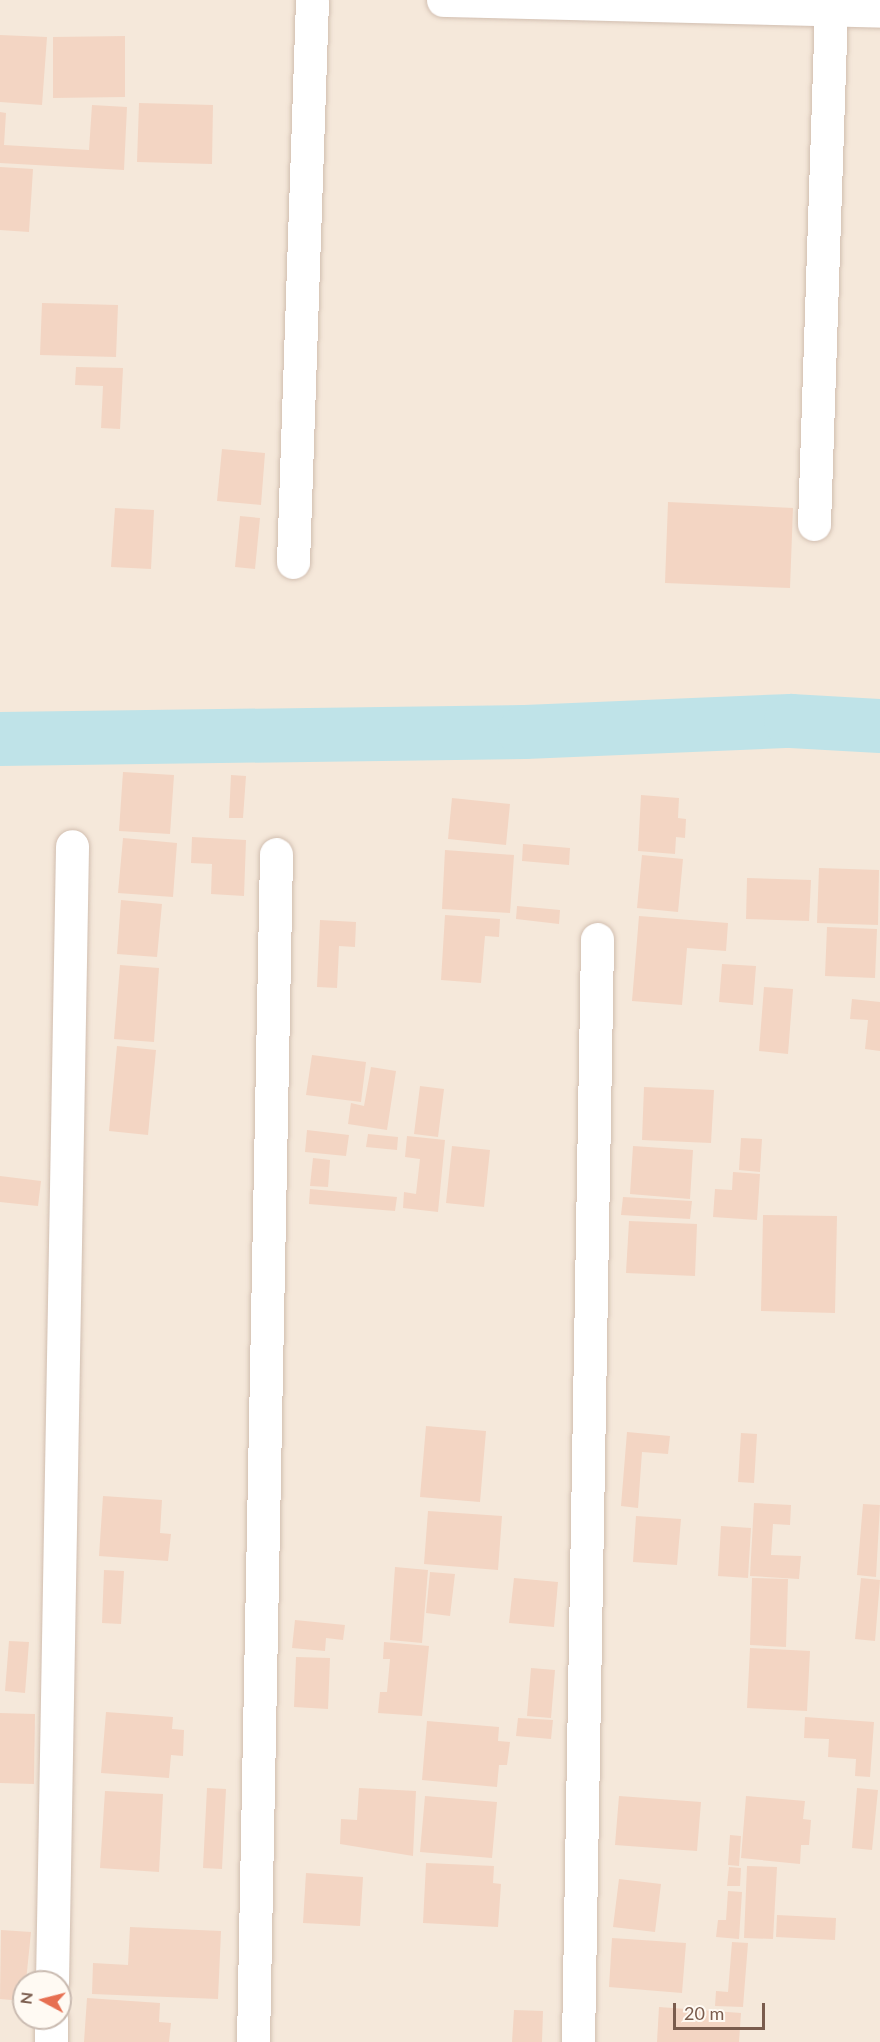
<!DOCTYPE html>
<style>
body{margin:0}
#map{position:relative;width:880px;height:2042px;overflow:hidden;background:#fdf6ec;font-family:Lato,sans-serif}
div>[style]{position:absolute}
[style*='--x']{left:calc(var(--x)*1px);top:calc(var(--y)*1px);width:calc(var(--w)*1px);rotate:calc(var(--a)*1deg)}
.residential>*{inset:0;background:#f5e8da}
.river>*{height:54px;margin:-27px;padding:0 27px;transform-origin:27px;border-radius:27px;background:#bfe3e8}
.building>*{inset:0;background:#f3d5c3}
.roads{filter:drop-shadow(0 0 2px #d1beb0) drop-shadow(0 0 2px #d1beb0)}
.minor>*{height:33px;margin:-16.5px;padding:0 16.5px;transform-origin:16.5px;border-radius:16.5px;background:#fff}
span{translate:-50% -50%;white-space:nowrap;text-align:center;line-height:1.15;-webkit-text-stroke:4.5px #fffaf3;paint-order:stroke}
.north{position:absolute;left:12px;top:1970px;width:60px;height:60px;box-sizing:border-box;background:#fffaf3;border:2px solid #cabbb1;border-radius:50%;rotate:277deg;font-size:16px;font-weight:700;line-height:24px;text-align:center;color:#7a5c4d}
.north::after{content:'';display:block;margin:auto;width:21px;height:27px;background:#e76f51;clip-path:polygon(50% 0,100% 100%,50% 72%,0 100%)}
.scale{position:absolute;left:673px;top:2003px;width:92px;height:27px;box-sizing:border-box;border:3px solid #7a5c4d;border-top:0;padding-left:8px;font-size:18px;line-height:21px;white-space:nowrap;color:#7a5c4d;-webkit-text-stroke:4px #fffaf3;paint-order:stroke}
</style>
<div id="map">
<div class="residential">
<i style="clip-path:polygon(evenodd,0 0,880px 0,880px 2042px,0 2042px,0 0,24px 1982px,60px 1982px,60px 2018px,24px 2018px,24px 1982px)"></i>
</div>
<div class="river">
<i style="--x:0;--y:739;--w:525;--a:-0.76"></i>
<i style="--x:525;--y:732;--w:266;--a:-2.4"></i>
<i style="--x:791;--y:721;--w:89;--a:3.2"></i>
</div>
<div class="building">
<i style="clip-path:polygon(0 35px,47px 37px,42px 105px,0 102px)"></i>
<i style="clip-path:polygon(125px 36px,125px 97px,53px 98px,53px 37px)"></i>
<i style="clip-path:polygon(139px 103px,213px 105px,212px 164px,137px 162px)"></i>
<i style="clip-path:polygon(92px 105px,127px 107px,124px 170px,0 163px,0 112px,6px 113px,4px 145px,89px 150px)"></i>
<i style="clip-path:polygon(0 167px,33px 169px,29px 232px,0 230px)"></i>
<i style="clip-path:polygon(42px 303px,118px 305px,116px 357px,40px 355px)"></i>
<i style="clip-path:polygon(76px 367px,123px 368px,120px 429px,101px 428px,103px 386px,75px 385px)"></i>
<i style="clip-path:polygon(222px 449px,265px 453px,261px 505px,217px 501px)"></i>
<i style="clip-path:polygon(668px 502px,793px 508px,790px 588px,665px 583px)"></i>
<i style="clip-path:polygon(115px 508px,154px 510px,151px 569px,111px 567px)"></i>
<i style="clip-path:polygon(240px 516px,260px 518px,255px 569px,235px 567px)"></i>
<i style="clip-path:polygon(123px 772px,174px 775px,170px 834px,119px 831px)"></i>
<i style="clip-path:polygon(231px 775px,246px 776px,243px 818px,229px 818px)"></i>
<i style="clip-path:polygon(641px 795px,679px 798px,678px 818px,686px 819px,685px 838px,676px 837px,675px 854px,638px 851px)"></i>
<i style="clip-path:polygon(452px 798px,510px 804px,506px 845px,448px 839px)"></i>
<i style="clip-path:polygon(192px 837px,246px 840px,244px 896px,211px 894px,212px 864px,191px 863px)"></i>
<i style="clip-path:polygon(123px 838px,177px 843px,173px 897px,118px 893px)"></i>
<i style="clip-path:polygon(523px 844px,570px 848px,569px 865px,522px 861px)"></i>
<i style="clip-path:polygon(445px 850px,514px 855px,510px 913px,442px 909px)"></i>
<i style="clip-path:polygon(642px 855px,683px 859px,678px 912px,637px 908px)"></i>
<i style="clip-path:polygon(819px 868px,879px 870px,878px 925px,817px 923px)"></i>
<i style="clip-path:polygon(747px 878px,811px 880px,809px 921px,746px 919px)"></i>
<i style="clip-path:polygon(121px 900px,162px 904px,157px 957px,117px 954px)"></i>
<i style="clip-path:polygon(517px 906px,560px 910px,559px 924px,516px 919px)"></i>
<i style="clip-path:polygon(445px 915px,500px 919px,499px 937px,485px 936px,481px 983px,441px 980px)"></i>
<i style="clip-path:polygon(639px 916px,728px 923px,726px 951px,687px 948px,682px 1005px,632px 1001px)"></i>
<i style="clip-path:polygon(320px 920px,356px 922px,355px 947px,339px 946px,337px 988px,317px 987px)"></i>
<i style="clip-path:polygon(827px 927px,877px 929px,875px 978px,825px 976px)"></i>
<i style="clip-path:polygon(722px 964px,756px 966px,753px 1005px,719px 1002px)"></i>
<i style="clip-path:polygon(120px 965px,159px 968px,154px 1042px,114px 1039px)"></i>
<i style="clip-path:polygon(764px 987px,793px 989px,788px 1054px,759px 1051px)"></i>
<i style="clip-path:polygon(852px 999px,880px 1002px,880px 1051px,865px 1049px,868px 1020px,850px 1019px)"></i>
<i style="clip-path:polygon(117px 1046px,156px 1050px,148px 1135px,109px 1131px)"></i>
<i style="clip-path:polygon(312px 1055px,366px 1062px,361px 1102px,306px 1095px)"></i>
<i style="clip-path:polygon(371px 1067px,396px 1071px,387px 1130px,348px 1124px,351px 1103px,364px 1106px)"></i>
<i style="clip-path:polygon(420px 1086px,444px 1089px,438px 1137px,414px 1134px)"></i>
<i style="clip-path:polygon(644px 1087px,714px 1090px,711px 1143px,642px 1140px)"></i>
<i style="clip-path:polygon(307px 1130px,349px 1135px,346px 1156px,305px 1152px)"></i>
<i style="clip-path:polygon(368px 1134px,398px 1137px,397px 1150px,366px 1147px)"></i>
<i style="clip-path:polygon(407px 1136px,445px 1140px,438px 1212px,403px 1208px,404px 1192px,416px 1194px,420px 1159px,405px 1157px)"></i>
<i style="clip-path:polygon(741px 1138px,762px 1139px,760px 1172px,739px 1170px)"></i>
<i style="clip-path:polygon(452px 1146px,490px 1150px,484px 1207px,446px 1203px)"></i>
<i style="clip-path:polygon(633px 1146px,693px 1150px,690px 1199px,630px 1194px)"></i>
<i style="clip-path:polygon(313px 1158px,330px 1160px,328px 1187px,310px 1186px)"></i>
<i style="clip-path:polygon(733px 1172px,760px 1174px,757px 1220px,713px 1217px,715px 1189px,732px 1190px)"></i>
<i style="clip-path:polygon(0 1176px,41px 1181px,38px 1206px,0 1202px)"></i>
<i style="clip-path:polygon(310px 1189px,397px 1197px,395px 1211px,309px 1204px)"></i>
<i style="clip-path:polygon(623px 1197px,692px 1201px,690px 1219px,621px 1215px)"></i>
<i style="clip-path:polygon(763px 1215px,837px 1216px,835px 1313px,761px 1311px)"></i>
<i style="clip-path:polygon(629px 1221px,697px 1224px,695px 1276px,626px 1273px)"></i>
<i style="clip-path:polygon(426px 1426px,486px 1431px,480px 1502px,420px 1497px)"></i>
<i style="clip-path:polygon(627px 1432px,670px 1436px,668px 1454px,642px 1452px,638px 1508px,621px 1506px)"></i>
<i style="clip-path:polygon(741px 1433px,757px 1434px,754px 1483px,738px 1482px)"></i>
<i style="clip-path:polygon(103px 1496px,162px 1500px,160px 1533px,171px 1534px,168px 1561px,99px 1556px)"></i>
<i style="clip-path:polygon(754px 1503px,791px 1505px,790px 1525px,773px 1524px,771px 1555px,801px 1556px,799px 1579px,750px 1576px)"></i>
<i style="clip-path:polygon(863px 1504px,880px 1505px,876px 1577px,857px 1575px)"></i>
<i style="clip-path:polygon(428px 1511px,502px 1516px,498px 1570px,424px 1564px)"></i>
<i style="clip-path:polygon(636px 1516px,681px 1519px,677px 1565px,633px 1562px)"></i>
<i style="clip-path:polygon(721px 1526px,751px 1528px,748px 1578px,718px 1576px)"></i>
<i style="clip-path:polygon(395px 1567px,428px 1570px,422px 1643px,390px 1640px)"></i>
<i style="clip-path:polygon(104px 1570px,124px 1571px,121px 1624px,102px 1623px)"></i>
<i style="clip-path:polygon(430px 1572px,455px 1574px,450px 1616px,426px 1613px)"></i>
<i style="clip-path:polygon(514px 1578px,558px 1582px,554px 1627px,509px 1623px)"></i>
<i style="clip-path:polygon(752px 1578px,788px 1579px,786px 1647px,750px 1645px)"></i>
<i style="clip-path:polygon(861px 1578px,880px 1580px,875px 1641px,855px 1639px)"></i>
<i style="clip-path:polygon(295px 1620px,345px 1625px,343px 1640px,326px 1638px,325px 1651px,292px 1648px)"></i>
<i style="clip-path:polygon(9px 1641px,29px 1642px,25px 1693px,5px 1691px)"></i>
<i style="clip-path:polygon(384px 1642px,429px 1646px,422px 1716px,378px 1713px,380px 1692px,387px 1692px,390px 1659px,383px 1659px)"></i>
<i style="clip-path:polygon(750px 1648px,810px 1651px,807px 1711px,747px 1708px)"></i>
<i style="clip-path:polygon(296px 1657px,330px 1658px,328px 1709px,294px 1707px)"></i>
<i style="clip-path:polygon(531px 1668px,555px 1670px,551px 1718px,527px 1716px)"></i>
<i style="clip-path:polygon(106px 1712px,173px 1717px,172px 1729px,184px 1730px,183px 1756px,171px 1755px,169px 1778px,101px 1773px)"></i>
<i style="clip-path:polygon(0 1713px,35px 1714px,34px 1784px,0 1783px)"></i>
<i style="clip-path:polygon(805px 1717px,874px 1722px,870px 1777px,855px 1776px,856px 1759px,828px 1757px,829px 1739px,804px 1738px)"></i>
<i style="clip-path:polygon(518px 1718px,553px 1720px,551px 1739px,516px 1736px)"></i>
<i style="clip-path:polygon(427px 1721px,499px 1727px,498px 1741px,510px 1742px,507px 1765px,499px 1765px,497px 1787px,422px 1780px)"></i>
<i style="clip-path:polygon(207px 1788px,226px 1789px,222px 1869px,203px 1868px)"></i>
<i style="clip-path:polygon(359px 1788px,416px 1791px,413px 1856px,340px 1844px,341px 1819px,357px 1820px)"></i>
<i style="clip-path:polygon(857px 1788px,878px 1790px,872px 1850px,852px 1848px)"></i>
<i style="clip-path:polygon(105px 1791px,163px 1794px,159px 1872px,100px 1868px)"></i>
<i style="clip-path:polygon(425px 1796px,497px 1802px,492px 1858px,420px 1852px)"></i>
<i style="clip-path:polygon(619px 1796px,701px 1802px,697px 1851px,615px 1845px)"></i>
<i style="clip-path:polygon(746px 1796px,805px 1801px,803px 1819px,811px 1820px,809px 1845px,801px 1845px,800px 1864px,741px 1858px)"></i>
<i style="clip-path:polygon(730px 1835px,741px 1836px,739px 1866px,728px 1865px)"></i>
<i style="clip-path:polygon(426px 1863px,494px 1866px,493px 1883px,501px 1884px,498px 1927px,423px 1923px)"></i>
<i style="clip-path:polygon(747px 1866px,777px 1867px,773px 1939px,744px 1938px)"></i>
<i style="clip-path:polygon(729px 1867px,741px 1868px,740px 1886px,727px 1886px)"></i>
<i style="clip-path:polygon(306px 1873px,363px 1877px,360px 1926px,303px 1923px)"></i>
<i style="clip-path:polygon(619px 1879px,661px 1884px,655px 1932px,613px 1927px)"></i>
<i style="clip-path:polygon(728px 1891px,742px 1892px,739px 1939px,716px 1937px,718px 1920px,726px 1920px)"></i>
<i style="clip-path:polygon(777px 1915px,836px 1918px,835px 1940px,776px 1937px)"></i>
<i style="clip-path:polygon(130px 1927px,221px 1931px,218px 1999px,92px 1994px,93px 1963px,128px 1965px)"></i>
<i style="clip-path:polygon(1px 1930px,31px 1932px,24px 2001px,0 1999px)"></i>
<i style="clip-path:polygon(612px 1938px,686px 1943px,682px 1993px,609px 1987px)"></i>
<i style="clip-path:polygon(732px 1942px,748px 1943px,743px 2007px,715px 2006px,716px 1991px,728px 1992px)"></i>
<i style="clip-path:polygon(87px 1998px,160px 2003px,159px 2022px,171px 2023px,169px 2042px,84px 2042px)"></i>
<i style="clip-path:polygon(659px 2007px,741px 2013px,739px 2042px,657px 2042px)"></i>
<i style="clip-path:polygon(514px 2010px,543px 2011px,542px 2042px,512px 2042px)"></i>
</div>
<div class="roads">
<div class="minor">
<i style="--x:443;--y:0;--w:437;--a:1.4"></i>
<i style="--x:814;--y:524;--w:514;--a:-88.11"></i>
<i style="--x:293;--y:562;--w:562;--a:-88.06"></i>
<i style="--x:52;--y:1982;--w:1136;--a:-88.99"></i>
<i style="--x:51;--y:2042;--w:24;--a:-90"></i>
<i style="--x:253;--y:2042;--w:1188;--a:-88.89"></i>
<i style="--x:578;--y:2042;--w:1103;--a:-89.01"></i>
</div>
</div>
<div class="north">N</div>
<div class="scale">20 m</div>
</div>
